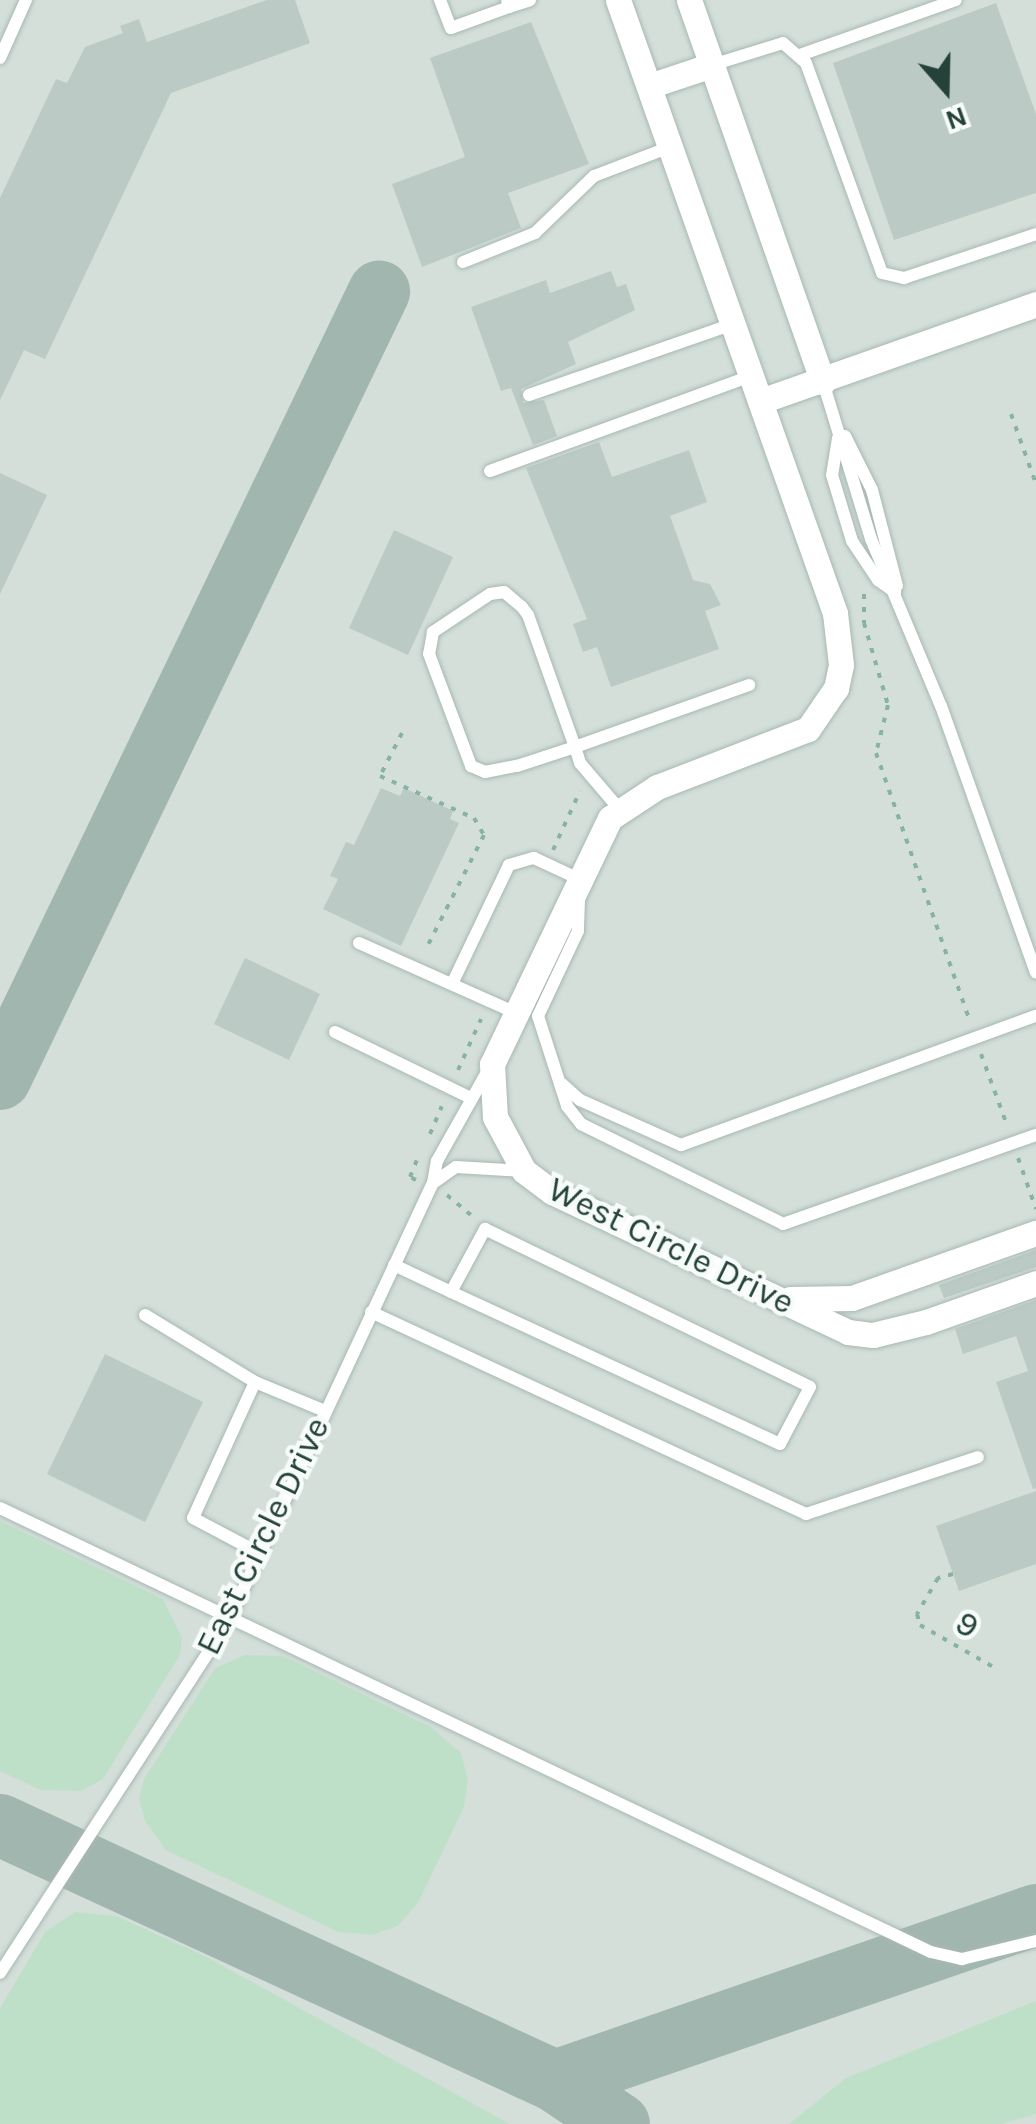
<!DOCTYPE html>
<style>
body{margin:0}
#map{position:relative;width:1036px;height:2124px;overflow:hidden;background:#e6efeb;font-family:Karla,sans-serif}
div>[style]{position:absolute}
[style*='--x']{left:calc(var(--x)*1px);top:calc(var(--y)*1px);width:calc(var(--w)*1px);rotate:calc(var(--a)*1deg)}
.built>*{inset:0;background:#d4dfda}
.green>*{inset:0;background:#bfe0c8}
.taxiway>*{height:62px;margin:-31px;padding:0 31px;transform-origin:31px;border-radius:31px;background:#a2b6b0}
.building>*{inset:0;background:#bbcac4}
.path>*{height:4px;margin-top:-2px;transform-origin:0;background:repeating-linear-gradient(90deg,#86b3a5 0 5px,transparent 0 13px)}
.roads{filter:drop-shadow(0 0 2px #a8b8b2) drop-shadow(0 0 2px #a8b8b2)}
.service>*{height:12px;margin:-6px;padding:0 6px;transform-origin:6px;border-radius:6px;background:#fff}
.minor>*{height:25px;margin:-12.5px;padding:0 12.5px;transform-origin:12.5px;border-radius:12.5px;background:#fff}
span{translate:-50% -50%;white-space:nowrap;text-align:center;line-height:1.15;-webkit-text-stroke:9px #f7fbf9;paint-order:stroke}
.street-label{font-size:35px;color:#24423a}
.north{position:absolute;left:896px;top:40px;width:100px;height:100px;-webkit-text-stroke:8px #f7fbf9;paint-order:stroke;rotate:160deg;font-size:28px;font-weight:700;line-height:40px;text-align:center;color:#24423a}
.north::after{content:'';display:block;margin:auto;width:35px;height:45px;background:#24423a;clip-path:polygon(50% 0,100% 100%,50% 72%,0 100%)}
</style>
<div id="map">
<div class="built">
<i style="clip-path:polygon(0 0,1036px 0,1036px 2124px,0 2124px)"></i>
</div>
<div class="green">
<i style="clip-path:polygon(0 1521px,163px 1599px,182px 1638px,180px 1655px,103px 1779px,81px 1791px,41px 1790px,0 1771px)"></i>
<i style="clip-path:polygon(245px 1655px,283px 1656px,431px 1727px,461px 1753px,468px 1780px,464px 1807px,418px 1903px,398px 1926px,372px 1935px,339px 1932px,166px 1850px,145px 1821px,139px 1798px,144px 1779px,215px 1668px)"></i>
<i style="clip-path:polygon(75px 1912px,116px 1916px,203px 1955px,510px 2124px,0 2124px,0 2008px,45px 1932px)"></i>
<i style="clip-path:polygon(1036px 2001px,1036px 2114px,1002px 2124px,789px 2124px,846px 2078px)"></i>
</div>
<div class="taxiway">
<i style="--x:0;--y:1079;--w:874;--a:-64.29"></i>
<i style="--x:0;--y:1825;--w:611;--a:24.76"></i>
<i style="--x:555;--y:2081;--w:77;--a:33.9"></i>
<i style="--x:555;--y:2081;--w:509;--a:-19.04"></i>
</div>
<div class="building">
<i style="clip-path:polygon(267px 0,295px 0,310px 43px,171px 93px,45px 359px,24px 350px,0 400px,0 198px,56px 79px,67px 83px,85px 47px,123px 33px,120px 26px,139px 19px,147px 42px)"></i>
<i style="clip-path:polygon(996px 3px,1036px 114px,1036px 193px,894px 240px,833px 63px)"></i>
<i style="clip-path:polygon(531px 22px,589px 164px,508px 193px,521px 228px,422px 267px,392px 184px,465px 157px,430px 58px)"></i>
<i style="clip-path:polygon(611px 271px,617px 287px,626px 284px,635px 310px,568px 342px,576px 364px,521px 389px,523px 403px,544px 400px,557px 436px,533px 445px,511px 388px,501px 391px,471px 307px,546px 280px,550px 293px)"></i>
<i style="clip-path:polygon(599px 442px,612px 477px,689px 450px,707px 502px,670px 516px,693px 580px,710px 584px,721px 605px,705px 611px,719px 649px,611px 687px,597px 647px,583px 652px,573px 624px,587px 619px,526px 468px)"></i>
<i style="clip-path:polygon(0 473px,47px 495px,0 594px)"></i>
<i style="clip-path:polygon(394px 530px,453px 557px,408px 655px,349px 628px)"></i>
<i style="clip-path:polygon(381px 788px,400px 796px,404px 788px,453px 811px,450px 819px,459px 823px,401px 946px,323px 909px,338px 879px,330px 876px,346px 842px,354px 845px)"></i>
<i style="clip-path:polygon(245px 958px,320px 994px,289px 1060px,214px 1024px)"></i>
<i style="clip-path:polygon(1036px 1250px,1036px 1267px,944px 1298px,939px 1285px)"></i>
<i style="clip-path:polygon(1036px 1300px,1036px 1488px,1033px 1489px,996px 1382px,1028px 1371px,1016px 1336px,963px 1354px,955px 1329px)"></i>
<i style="clip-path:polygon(105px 1354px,203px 1402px,145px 1522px,47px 1474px)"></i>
<i style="clip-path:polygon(1036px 1491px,1036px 1564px,959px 1591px,936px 1526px)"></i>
</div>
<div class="path">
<i style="--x:1011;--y:414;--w:74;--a:70.3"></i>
<i style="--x:864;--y:594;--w:29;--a:90"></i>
<i style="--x:864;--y:623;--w:85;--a:73.7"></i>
<i style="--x:888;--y:705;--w:49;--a:104"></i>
<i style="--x:876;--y:753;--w:285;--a:70.7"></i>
<i style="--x:402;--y:733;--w:48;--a:117.1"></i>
<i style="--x:380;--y:776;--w:103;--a:24.1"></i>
<i style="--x:474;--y:818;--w:20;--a:60"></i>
<i style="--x:484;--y:835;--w:130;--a:117"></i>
<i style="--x:553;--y:850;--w:65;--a:-65.4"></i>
<i style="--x:981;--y:1054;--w:76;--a:69.9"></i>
<i style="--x:458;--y:1070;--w:56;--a:-65.7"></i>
<i style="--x:430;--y:1134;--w:30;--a:-67"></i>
<i style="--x:1018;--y:1158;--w:54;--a:70.6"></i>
<i style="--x:416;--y:1180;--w:7;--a:-153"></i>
<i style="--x:410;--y:1177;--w:18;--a:-68"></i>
<i style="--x:447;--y:1195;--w:35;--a:40"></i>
<i style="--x:953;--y:1574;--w:16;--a:165"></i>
<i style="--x:938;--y:1578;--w:42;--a:120.3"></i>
<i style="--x:917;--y:1614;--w:11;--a:75"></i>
<i style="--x:920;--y:1625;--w:86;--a:29.8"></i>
</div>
<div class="roads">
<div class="service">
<i style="--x:440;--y:0;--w:30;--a:69"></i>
<i style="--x:451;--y:28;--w:62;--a:-19.9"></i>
<i style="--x:509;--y:7;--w:7;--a:-106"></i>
<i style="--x:509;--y:7;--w:22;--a:-18"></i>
<i style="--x:800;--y:55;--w:165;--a:-19.4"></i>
<i style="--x:0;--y:58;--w:64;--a:-65.9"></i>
<i style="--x:712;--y:65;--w:74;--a:-17.2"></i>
<i style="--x:783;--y:43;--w:30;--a:41"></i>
<i style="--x:806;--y:63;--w:223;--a:70.1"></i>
<i style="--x:882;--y:273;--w:23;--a:13"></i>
<i style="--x:904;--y:278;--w:139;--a:-18.4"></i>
<i style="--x:463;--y:262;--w:78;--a:-21.9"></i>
<i style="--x:535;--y:233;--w:82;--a:-44"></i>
<i style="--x:594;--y:176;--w:81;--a:-20.9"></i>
<i style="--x:823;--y:382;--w:164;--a:73"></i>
<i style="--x:871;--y:539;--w:181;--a:67.3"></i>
<i style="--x:941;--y:706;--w:283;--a:70.4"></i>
<i style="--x:529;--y:395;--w:216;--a:-19.2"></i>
<i style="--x:845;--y:436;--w:60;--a:63.4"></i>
<i style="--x:872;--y:490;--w:99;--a:75.4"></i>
<i style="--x:838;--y:438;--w:37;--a:99"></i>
<i style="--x:832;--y:475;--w:69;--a:73.1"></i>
<i style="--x:852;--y:541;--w:47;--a:56.3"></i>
<i style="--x:878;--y:580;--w:21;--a:35"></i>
<i style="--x:490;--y:471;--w:278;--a:-20"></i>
<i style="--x:621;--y:811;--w:63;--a:-130.5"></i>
<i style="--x:580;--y:763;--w:17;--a:-107"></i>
<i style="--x:575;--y:747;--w:140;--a:-109.6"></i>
<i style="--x:528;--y:615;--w:10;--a:-127"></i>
<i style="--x:522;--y:607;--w:23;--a:-140"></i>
<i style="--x:504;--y:592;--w:14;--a:172"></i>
<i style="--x:490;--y:594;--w:69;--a:146.3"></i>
<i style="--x:433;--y:632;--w:22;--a:100"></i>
<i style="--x:429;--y:654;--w:120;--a:69.4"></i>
<i style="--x:471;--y:766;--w:15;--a:23"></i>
<i style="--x:485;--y:772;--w:33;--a:-11"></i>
<i style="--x:517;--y:766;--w:61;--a:-18.1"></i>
<i style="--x:575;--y:747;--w:185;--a:-19.6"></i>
<i style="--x:579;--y:899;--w:32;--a:92"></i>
<i style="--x:578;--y:931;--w:94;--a:115.2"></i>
<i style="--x:538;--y:1016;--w:95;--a:72.1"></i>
<i style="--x:567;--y:1106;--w:23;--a:52"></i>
<i style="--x:581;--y:1124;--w:225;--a:26.3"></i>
<i style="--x:783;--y:1224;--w:268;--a:-19.4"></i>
<i style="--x:359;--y:943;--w:172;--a:24"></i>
<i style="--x:452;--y:984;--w:132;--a:-64.4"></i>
<i style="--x:509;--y:865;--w:26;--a:-16"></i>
<i style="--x:534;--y:858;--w:50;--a:25"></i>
<i style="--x:335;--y:1032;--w:149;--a:25.9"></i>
<i style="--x:562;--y:1084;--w:24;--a:42"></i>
<i style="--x:580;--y:1100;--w:111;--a:24"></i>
<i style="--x:681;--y:1145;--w:378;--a:-20"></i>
<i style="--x:433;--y:1183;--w:28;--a:-35"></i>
<i style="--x:456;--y:1167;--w:68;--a:3.4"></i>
<i style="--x:394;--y:1265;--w:63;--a:25.3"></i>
<i style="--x:451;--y:1292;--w:72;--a:-61.6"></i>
<i style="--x:485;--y:1229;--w:361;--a:25.9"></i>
<i style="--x:810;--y:1387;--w:64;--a:117.8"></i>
<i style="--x:780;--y:1444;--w:362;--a:-155.2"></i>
<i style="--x:371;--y:1312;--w:480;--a:24.9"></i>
<i style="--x:806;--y:1514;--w:181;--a:-18.3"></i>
<i style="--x:145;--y:1315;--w:129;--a:31.3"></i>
<i style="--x:255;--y:1382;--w:76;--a:22.5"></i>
<i style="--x:255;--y:1382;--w:149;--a:114.5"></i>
<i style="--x:193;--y:1518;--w:75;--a:27.9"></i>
<i style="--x:0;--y:1508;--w:1031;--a:25.5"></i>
<i style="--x:931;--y:1952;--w:32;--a:13"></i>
<i style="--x:962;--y:1959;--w:76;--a:-13.7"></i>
<i style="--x:0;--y:1973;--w:421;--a:-57"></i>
<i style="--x:229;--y:1620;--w:482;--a:-65"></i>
<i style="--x:433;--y:1183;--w:22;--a:-80"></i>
<i style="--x:437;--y:1161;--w:104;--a:-60.7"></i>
</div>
<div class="minor">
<i style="--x:618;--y:0;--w:650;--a:70.51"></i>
<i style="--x:835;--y:613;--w:52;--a:83.4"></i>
<i style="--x:841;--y:665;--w:24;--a:102"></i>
<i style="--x:836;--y:688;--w:50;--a:124.3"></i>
<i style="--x:808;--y:729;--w:162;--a:159"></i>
<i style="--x:657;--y:787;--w:56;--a:146.6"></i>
<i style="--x:610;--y:818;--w:273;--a:115.6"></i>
<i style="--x:492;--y:1064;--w:53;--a:86.8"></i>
<i style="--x:495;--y:1117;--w:61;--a:61.8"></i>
<i style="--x:524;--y:1171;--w:35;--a:37"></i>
<i style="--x:552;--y:1192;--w:327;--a:25.3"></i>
<i style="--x:848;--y:1332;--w:25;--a:7"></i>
<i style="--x:873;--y:1335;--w:55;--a:-13.8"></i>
<i style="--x:926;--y:1322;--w:117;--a:-19.5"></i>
<i style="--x:689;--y:0;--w:405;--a:70.7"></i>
<i style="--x:649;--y:86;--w:66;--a:-18.4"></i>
<i style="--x:761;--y:401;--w:292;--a:-19.4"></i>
<i style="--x:790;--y:1299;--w:62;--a:-0.9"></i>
<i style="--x:852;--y:1298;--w:195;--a:-19.5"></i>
</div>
</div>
<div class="street-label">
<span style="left:671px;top:1246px;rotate:26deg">West Circle Drive</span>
<span style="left:263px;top:1536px;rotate:-64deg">East Circle Drive</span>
<span style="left:967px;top:1625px;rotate:33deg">9</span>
</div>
<div class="north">N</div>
</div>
